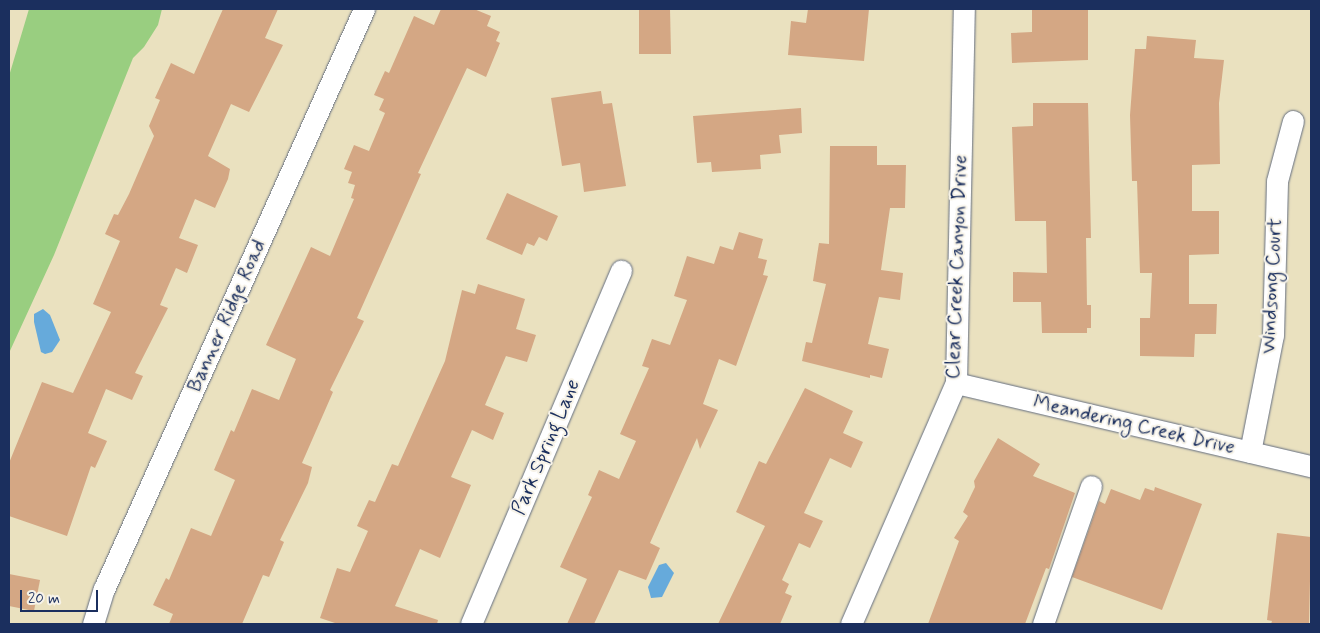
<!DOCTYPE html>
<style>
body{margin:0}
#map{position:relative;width:1320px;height:633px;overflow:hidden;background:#eae1bf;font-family:Mynerve,sans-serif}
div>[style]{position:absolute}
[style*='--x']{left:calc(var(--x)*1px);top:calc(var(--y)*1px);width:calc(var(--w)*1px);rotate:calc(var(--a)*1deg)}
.green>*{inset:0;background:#99ce80}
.water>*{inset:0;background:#66aadb}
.building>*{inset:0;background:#d4a784}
.roads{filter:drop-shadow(0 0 1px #636d80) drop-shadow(0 0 1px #636d80)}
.minor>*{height:21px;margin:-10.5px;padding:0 10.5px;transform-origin:10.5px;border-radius:10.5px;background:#fff}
span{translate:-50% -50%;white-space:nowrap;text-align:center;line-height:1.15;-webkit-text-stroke:4px #f7f3e8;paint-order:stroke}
.street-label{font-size:20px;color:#1b2f5e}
.frame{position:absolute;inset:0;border:10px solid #1b2f5e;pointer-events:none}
.scale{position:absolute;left:20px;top:590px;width:78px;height:22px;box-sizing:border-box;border:2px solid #1b2f5e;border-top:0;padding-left:6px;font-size:15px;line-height:18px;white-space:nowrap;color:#1b2f5e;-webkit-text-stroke:4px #f7f3e8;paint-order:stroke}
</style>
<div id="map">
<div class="green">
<i style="clip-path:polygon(29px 9px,162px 9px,158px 25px,144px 47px,133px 58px,54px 255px,9px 353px,9px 76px)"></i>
</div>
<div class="water">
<i style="clip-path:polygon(43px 309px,50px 315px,60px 340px,52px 352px,45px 354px,41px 352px,34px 322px,34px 314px)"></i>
<i style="clip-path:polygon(666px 563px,674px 573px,662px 597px,651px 598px,648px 587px,659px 565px)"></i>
</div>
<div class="building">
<i style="clip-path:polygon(223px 9px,278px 9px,265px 38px,283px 45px,249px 112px,231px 104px,208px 156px,230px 169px,228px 179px,215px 208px,195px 199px,179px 238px,198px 245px,187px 273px,176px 268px,160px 305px,168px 308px,135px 373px,143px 376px,132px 400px,106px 389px,88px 433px,107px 441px,95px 468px,91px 466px,67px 536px,9px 516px,9px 463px,42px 382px,73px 393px,111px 312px,93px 304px,120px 241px,105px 234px,114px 214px,118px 215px,129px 194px,154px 136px,149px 126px,160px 100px,155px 98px,171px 63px,194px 74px)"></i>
<i style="clip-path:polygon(441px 9px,474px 9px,491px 16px,487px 26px,500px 32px,496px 41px,500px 43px,486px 77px,467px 68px,418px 173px,421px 174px,357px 318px,364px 321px,330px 390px,333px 392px,302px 463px,312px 467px,308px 483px,280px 540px,284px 542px,269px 577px,263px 575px,242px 624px,169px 624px,173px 614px,153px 605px,166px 578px,169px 580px,191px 528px,211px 536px,235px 480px,214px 470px,231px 430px,234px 432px,252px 389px,279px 400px,296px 359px,266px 345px,311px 247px,330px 256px,354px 199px,351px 198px,355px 185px,348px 183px,352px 172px,344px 169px,354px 145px,369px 151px,385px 113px,379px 110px,384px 99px,374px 95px,385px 71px,389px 73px,414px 16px,434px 25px)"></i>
<i style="clip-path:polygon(639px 9px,670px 9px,671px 54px,639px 54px)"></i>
<i style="clip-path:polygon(808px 9px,869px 9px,864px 61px,788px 55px,791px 21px,806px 23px)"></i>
<i style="clip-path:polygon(1032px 9px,1088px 9px,1088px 60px,1012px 63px,1011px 33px,1032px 32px)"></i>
<i style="clip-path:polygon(1147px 36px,1196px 40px,1194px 58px,1224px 60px,1219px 103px,1220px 164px,1192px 165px,1192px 211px,1219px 211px,1219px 254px,1189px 255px,1189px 304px,1217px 304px,1216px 334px,1195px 334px,1194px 357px,1140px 356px,1140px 318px,1150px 318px,1152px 273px,1140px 273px,1137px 181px,1132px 181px,1130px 115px,1135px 49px,1146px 49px)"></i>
<i style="clip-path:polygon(601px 91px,603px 104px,612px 103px,626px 186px,584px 192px,580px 163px,562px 166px,551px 98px)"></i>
<i style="clip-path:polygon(1033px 103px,1088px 103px,1091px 238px,1086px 238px,1087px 305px,1091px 305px,1091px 328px,1087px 328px,1087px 333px,1042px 333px,1041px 302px,1013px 302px,1013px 272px,1047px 273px,1046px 221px,1015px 221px,1012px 127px,1033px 126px)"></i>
<i style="clip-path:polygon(801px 108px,802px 133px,779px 135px,781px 153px,760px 155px,761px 169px,712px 172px,711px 162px,697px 163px,693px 116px)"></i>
<i style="clip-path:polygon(830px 146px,877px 146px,877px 165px,906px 165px,905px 208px,890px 208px,881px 270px,903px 273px,900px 300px,879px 297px,868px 344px,889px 349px,882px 378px,870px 375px,870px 378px,802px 361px,806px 342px,812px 343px,826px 284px,813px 281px,819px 243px,829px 244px)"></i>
<i style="clip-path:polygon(507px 193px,558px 216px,547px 241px,539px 237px,534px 246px,527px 243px,522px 255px,486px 239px)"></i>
<i style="clip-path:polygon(739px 232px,763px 239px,758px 258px,767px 260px,763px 275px,768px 276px,736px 366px,719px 359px,703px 404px,718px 410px,700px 449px,697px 438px,650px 543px,660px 548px,646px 580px,619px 570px,594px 624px,567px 624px,587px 579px,560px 567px,592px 497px,588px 495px,599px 470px,619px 479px,636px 441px,620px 434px,649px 368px,642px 366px,652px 339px,670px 345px,687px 300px,674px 296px,687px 256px,714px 264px,720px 246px,733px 250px)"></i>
<i style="clip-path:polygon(478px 284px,525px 299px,516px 329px,536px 335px,527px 362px,506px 356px,485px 405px,504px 413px,493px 440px,472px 430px,451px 477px,471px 485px,440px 558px,420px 549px,395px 606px,438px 620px,437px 624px,338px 624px,320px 618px,337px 568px,350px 572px,368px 531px,357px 526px,369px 500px,375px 502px,392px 464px,398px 466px,445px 361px,462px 290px,475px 294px)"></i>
<i style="clip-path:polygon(805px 388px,853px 411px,843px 433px,863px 442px,851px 468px,830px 458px,804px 513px,823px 521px,810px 548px,799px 543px,782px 580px,789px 584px,785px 593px,792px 596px,780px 624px,718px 624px,765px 526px,736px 512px,759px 461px,766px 464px)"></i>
<i style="clip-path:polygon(998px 438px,1040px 464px,1033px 476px,1075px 493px,1049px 569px,1046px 568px,1025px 624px,928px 624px,959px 541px,954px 538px,968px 516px,963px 512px,975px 487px,974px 481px)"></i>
<i style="clip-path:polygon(1155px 487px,1202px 504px,1162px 610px,1072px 577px,1099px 501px,1105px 504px,1111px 489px,1140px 500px,1145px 488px,1154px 491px)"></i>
<i style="clip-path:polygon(1277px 533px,1311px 537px,1309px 624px,1271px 624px,1272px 621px,1267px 620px)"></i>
<i style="clip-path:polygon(9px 574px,40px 580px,34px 611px,9px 606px)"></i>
</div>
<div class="roads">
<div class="minor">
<i style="--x:956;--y:383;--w:365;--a:13.2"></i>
<i style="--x:1250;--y:452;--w:119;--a:-78.9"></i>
<i style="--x:1273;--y:335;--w:154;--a:-88.5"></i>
<i style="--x:1277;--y:181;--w:62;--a:-75.1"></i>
<i style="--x:93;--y:624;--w:37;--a:-73"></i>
<i style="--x:104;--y:589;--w:636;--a:-65.85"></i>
<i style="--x:471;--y:624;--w:384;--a:-67"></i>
<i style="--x:851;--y:624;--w:263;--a:-66.5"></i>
<i style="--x:956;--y:383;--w:374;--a:-88.8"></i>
<i style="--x:1043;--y:624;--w:146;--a:-70.8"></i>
</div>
</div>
<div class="street-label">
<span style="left:957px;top:267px;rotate:-88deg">Clear Creek Canyon Drive</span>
<span style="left:1272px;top:286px;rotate:-87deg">Windsong Court</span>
<span style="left:227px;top:316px;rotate:-66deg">Banner Ridge Road</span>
<span style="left:1134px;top:425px;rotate:13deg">Meandering Creek Drive</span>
<span style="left:546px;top:447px;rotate:-67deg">Park Spring Lane</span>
</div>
<div class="frame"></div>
<div class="scale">20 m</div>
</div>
